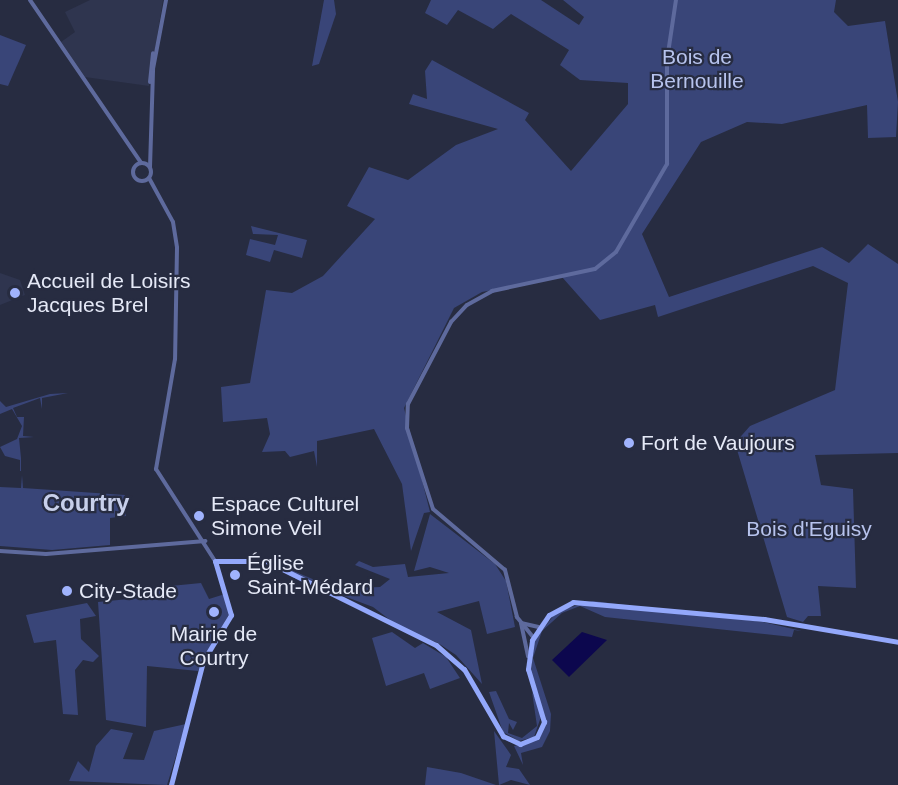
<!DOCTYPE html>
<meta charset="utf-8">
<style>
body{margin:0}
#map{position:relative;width:898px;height:785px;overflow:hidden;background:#272c41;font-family:Arial,sans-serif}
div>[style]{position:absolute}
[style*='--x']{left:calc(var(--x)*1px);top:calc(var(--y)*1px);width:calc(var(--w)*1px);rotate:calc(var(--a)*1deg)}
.built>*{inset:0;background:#2f354f}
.green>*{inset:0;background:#394578}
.water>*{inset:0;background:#0c074e}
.minor>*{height:4px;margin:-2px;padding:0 2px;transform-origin:2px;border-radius:2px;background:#5e6a9d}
.minor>.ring{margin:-2px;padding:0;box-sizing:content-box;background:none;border:4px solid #5e6a9d;border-radius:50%}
.major>*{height:5px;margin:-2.5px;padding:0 2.5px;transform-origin:2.5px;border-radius:2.5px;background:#93a8fb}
.dots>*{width:16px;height:16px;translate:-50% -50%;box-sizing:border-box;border:3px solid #272c41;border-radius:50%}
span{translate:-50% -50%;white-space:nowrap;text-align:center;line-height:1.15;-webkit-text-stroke:4.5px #272c41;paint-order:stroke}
.park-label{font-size:21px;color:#b7c3ed}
.poi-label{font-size:21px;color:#e5e9f7}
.left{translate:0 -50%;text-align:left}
.quarter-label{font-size:24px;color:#c8d0eb;font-weight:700}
</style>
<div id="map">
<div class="built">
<i style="clip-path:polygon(90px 0,163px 0,149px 86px,85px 77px,61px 42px,75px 32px,65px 12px)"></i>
<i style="clip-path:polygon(0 273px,20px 280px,25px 295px,0 305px)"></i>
</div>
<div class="green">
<i style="clip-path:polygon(324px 0,334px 0,336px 14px,319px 64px,312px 66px)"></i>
<i style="clip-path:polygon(431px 0,541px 0,579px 25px,584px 17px,563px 0,836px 0,834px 12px,848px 26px,885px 21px,898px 102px,896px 137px,868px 138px,867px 105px,782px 124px,747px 122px,701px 142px,642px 234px,669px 297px,822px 247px,849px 263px,868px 244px,898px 264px,898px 453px,815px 455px,821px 485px,853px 489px,856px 588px,818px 586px,821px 616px,808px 616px,803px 622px,787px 617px,735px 443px,750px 426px,835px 390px,848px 283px,813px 266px,658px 317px,655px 305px,600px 320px,562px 277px,482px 292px,454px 308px,404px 408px,430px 512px,424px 513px,411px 551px,402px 484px,374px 429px,317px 441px,317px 467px,314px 451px,290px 457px,285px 451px,262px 452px,270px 434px,267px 418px,223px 422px,221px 387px,250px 383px,266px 290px,292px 293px,323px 276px,375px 219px,347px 206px,369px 167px,408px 180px,456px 145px,498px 129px,409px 104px,413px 94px,427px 99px,425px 71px,432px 60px,529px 113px,525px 120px,571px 171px,628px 104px,628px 83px,580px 80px,560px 65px,569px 50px,511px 14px,493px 29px,458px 10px,447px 25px,425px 13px)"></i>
<i style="clip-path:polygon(0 35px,26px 45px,8px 86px,0 84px)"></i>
<i style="clip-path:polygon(251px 226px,307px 240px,302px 258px,274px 250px,270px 262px,246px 255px,250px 239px,275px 245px,278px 235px,253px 234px)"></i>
<i style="clip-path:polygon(68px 393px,42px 398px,42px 409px,40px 398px,13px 408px,17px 417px,24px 417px,23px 436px,34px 437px,19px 438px,21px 458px,21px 471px,20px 471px,20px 460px,5px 456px,0 447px,17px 439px,22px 426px,12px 409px,0 414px,0 401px,6px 407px,50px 394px)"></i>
<i style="clip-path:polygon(22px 475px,23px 488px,125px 495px,126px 516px,110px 518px,110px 545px,52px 550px,0 546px,0 487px,21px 488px)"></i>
<i style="clip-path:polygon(430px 514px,495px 564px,506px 581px,515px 627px,487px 634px,479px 601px,437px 612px,471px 630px,482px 684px,456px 655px,438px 643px,398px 626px,373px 607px,309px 583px,272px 562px,353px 596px,356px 588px,380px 587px,390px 579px,355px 565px,359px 561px,373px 567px,405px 564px,408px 577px,449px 573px,430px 567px,414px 571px)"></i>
<i style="clip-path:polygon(201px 583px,209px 599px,225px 594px,229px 614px,198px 671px,147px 666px,146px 727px,106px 720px,98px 602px,139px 598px,140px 589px)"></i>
<i style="clip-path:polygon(593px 601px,763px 622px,802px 631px,794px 630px,792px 637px,605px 617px,580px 606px,562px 613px,542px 631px,533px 658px,551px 714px,550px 731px,542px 747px,521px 753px,523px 765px,514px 746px,535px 741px,546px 724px,531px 672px,534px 641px,557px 611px)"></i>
<i style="clip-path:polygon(87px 603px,96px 616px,80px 619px,81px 639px,99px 656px,93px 662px,83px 660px,75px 670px,78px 715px,63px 714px,56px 640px,34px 643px,26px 615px)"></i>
<i style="clip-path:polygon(392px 632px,415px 648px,423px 643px,446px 657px,460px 678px,430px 689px,424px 673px,386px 686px,372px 638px)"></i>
<i style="clip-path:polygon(496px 691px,509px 719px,517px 722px,513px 730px,509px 723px,508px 733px,522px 738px,537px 726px,532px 692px,542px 714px,534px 737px,519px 741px,503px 732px,489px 692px)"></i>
<i style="clip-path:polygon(186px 724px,167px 785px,69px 781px,78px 761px,89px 772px,96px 746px,111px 729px,133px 733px,123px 759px,144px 760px,154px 731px)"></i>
<i style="clip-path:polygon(494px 731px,511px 755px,506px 767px,519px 769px,530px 785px,511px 780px,499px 785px)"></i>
<i style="clip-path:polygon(427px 767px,461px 773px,496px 785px,425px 785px)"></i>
</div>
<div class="water">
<i style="clip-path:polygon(582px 632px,607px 640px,569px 677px,552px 660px)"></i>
</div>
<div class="minor">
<i style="--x:30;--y:0;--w:197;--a:55.7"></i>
<i style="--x:150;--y:82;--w:29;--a:-84"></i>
<i class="ring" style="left:133px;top:163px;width:14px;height:14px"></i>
<i style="--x:150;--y:167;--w:98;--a:-88.2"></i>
<i style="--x:153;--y:69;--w:70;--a:-79.3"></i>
<i style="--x:149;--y:178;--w:50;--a:61.4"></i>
<i style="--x:173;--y:222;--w:26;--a:81"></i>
<i style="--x:177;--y:248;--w:111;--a:91"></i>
<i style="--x:175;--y:359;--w:112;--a:99.8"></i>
<i style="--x:156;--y:469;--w:109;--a:57.3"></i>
<i style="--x:0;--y:551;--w:46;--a:3.7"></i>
<i style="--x:46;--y:554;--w:160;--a:-4.7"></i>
<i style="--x:521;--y:623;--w:34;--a:78"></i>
<i style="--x:521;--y:623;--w:18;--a:13"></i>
<i style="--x:533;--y:637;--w:26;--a:-129"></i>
<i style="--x:517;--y:617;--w:49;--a:-104.3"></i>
<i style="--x:505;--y:570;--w:94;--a:-139.7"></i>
<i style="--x:433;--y:509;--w:85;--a:-107.8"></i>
<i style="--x:407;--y:428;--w:24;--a:-88"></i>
<i style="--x:408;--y:404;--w:93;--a:-62.3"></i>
<i style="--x:451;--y:322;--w:23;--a:-47"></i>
<i style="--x:467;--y:305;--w:29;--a:-29"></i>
<i style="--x:492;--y:291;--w:105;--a:-12.1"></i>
<i style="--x:595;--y:269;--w:27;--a:-39"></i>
<i style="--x:616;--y:252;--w:102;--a:-59.9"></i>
<i style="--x:667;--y:164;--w:104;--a:-90"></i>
<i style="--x:667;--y:60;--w:61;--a:-81.5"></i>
</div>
<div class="major">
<i style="--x:171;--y:785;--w:128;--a:-75.5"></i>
<i style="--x:203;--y:661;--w:54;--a:-58.7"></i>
<i style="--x:231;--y:615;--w:56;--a:-106.5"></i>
<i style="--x:215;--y:561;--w:51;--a:0"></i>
<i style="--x:266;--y:561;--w:190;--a:26.3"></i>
<i style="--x:436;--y:645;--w:37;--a:41"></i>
<i style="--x:464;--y:669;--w:78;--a:59.8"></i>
<i style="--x:503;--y:736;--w:19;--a:25"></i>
<i style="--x:520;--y:744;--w:18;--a:-22"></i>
<i style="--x:537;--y:737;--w:17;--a:-65"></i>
<i style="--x:544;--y:722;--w:55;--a:-106.8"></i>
<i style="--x:528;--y:669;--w:29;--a:-82"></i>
<i style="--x:532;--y:640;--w:30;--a:-56"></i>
<i style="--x:549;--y:615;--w:27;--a:-28"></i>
<i style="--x:573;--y:602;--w:192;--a:5.1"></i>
<i style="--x:764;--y:619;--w:136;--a:9.7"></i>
</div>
<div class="dots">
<i style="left:15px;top:293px;background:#a0b3fd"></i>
<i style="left:629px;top:443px;background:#a0b3fd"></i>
<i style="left:199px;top:516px;background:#a0b3fd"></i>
<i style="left:235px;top:575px;background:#a0b3fd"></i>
<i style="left:67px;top:591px;background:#a0b3fd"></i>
<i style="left:214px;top:612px;background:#a0b3fd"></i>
</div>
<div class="park-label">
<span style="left:697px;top:69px">Bois de<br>Bernouille</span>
<span style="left:809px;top:529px">Bois d'Eguisy</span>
</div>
<div class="poi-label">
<span class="left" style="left:27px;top:293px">Accueil de Loisirs<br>Jacques Brel</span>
<span class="left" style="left:641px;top:443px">Fort de Vaujours</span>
<span class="left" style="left:211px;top:516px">Espace Culturel<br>Simone Veil</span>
<span class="left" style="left:247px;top:575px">Église<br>Saint-Médard</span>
<span class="left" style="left:79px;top:591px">City-Stade</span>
<span style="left:214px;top:646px">Mairie de<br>Courtry</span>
</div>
<div class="quarter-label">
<span style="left:86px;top:503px">Courtry</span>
</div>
</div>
